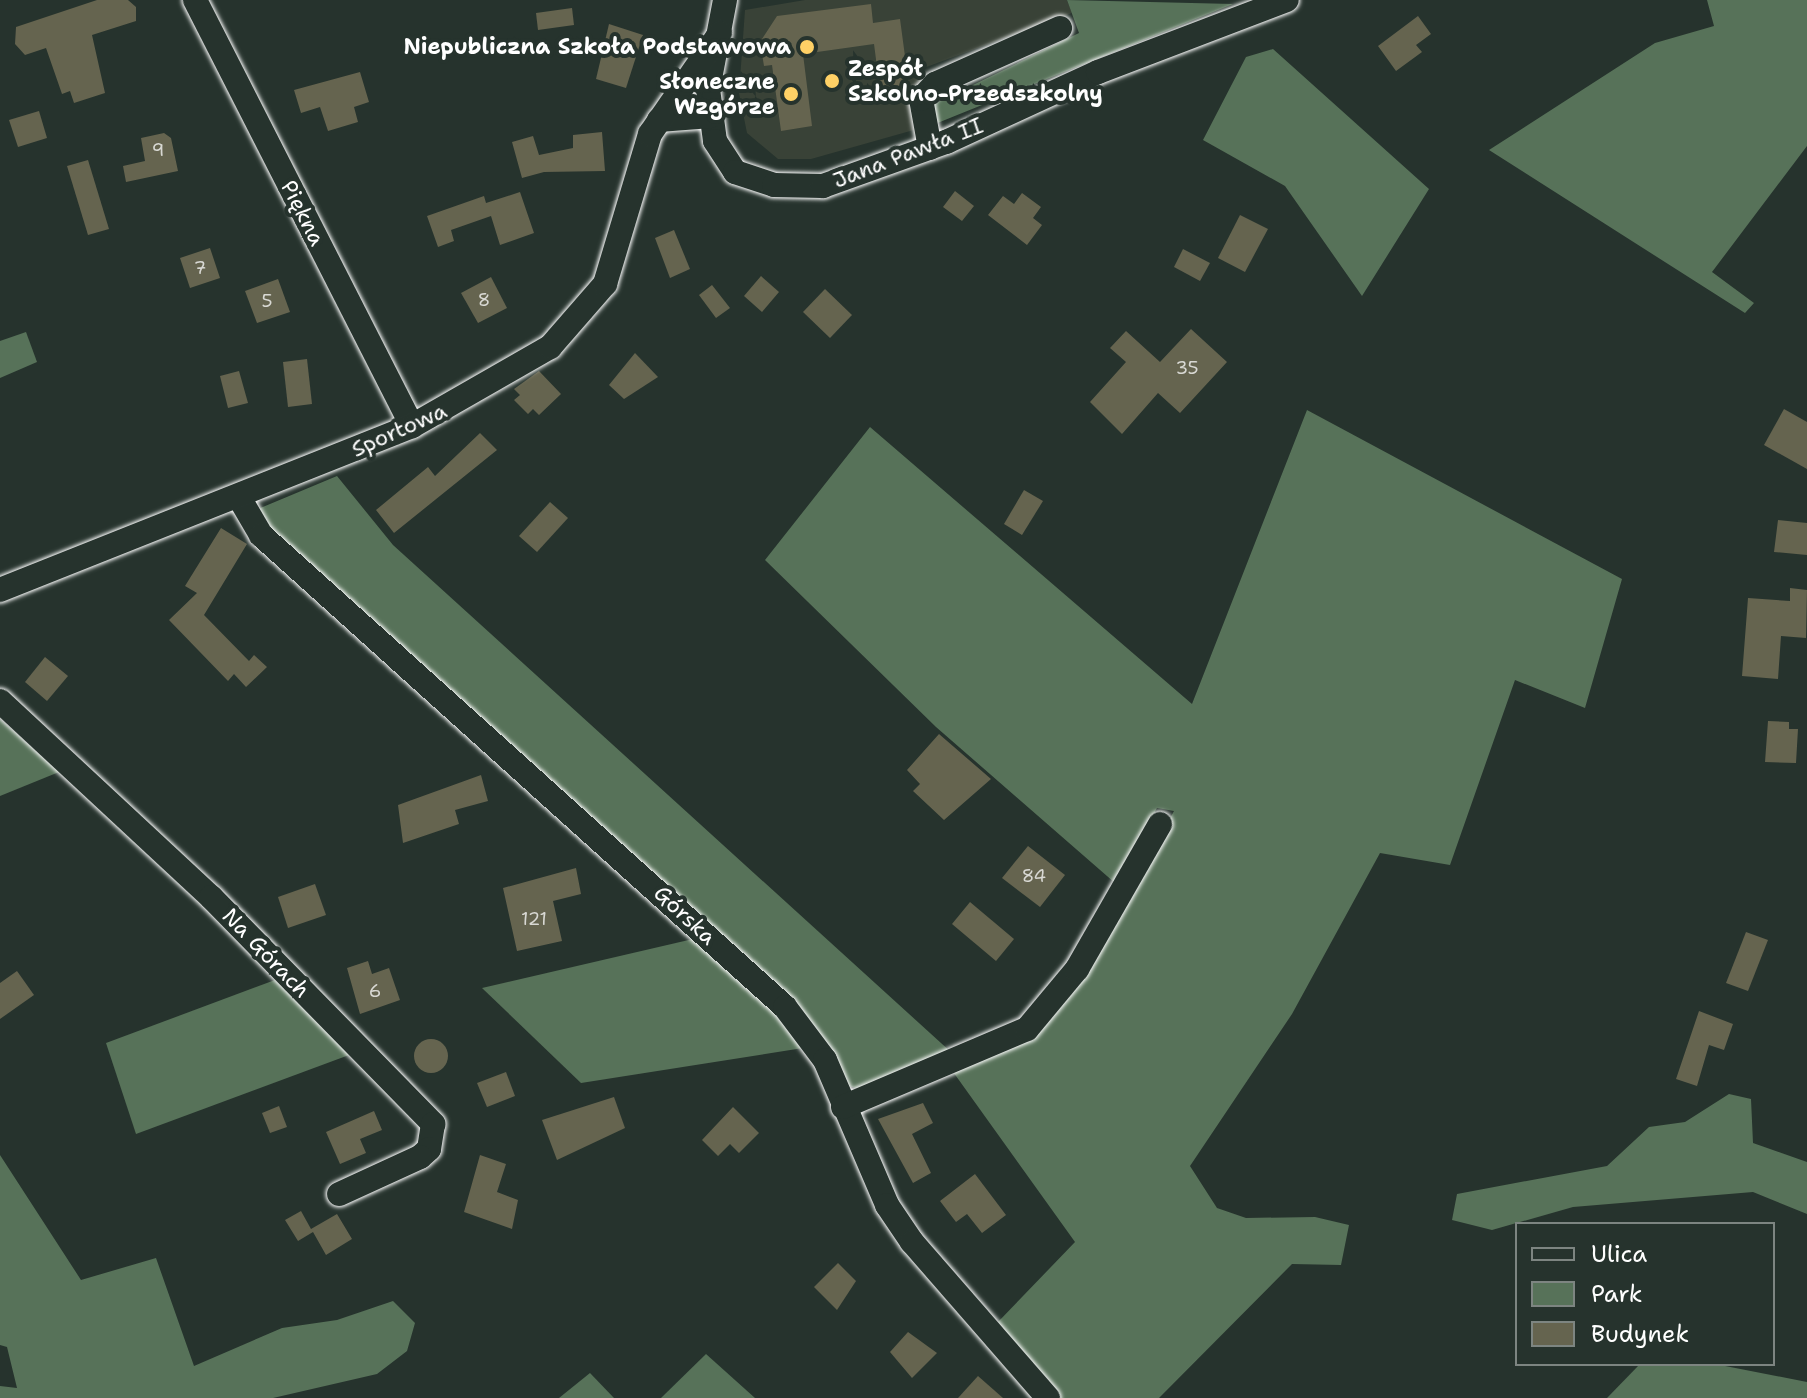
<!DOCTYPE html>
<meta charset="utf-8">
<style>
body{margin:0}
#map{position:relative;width:1807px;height:1398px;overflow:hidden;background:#26332d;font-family:"Shantell Sans",sans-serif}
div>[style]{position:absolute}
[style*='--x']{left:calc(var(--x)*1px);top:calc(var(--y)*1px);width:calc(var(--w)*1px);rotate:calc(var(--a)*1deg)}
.built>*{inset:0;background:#394237}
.green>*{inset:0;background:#577259}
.building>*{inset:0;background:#65644f}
.round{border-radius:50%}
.roads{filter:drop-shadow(0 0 2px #fff) drop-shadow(0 0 2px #fff)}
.minor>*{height:24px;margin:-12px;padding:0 12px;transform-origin:12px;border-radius:12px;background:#26332d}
.dots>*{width:22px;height:22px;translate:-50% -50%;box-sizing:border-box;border:4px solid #26332d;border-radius:50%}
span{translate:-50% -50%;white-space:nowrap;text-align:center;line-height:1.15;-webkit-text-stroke:8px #26332d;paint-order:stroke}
.number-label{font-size:18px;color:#d8d8d3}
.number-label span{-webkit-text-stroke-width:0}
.poi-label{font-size:22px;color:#fff;font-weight:700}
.right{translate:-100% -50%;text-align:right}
.left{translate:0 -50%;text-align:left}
.street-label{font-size:22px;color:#fff}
.legend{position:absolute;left:1515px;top:1222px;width:260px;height:144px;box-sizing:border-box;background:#26332d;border:2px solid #7d8581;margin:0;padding:10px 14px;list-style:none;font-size:24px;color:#fff}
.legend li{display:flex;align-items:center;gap:16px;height:40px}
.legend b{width:40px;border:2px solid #7d8581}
</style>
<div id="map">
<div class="built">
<i style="clip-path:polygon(805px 0,1067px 0,1072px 13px,921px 69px,935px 124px,811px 159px,778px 159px,747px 133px,739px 93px,745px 10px)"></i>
</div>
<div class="green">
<i style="clip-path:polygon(1067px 0,1233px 4px,935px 124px,930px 106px,1079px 33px)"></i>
<i style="clip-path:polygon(1707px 0,1807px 0,1807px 146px,1712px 272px,1754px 303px,1745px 313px,1489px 150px,1655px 43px,1714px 26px)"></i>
<i style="clip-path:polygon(1273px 49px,1429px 189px,1362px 296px,1285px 186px,1203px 140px,1246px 57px)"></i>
<i style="clip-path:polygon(26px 332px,37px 362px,0 378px,0 341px)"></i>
<i style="clip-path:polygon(1307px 410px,1622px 579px,1585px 708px,1515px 680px,1450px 865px,1380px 853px,1292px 1014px,1190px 1166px,1217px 1208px,1246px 1218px,1315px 1217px,1349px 1225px,1341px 1265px,1292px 1264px,1159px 1398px,1060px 1398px,998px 1322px,1075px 1242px,951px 1069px,1042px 1027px,1120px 912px,1174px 811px,1157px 808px,1115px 883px,936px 727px,765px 560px,870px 427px,1192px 704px)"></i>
<i style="clip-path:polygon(337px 476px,393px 545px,952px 1053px,863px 1090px,845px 1085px,826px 1043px,264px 527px,258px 509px)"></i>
<i style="clip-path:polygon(0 719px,59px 772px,0 796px)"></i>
<i style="clip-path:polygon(693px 939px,762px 998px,803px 1048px,581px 1083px,482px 988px)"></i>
<i style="clip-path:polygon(275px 980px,349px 1055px,136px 1134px,106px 1043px)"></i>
<i style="clip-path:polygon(1729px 1094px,1751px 1099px,1753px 1143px,1807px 1162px,1807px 1214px,1753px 1192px,1573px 1207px,1492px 1230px,1452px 1220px,1457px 1194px,1607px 1166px,1649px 1127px,1685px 1122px)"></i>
<i style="clip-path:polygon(0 1155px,81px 1280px,156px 1258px,194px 1366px,282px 1328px,337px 1320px,393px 1301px,415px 1323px,407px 1351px,377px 1374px,273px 1398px,0 1398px,0 1386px,17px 1388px,7px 1347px,0 1345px)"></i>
<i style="clip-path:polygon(706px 1354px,755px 1398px,661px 1398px)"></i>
<i style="clip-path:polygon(1640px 1364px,1715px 1364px,1807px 1382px,1807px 1398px,1607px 1398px)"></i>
<i style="clip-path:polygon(590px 1373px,614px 1398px,559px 1398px)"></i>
</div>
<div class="building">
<i style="clip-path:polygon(97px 0,128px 0,136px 7px,136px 21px,92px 35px,105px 93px,74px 103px,70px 91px,62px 94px,46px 48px,25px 55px,15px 44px,16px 27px)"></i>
<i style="clip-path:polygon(871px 4px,873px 23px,900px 19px,909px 86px,880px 90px,874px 44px,803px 54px,812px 126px,781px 131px,772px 65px,764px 66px,760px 42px,777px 16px)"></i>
<i style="clip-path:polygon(572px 8px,574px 25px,538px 30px,536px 13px)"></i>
<i style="clip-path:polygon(1418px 16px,1431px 34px,1416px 45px,1422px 52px,1396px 71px,1378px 46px)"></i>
<i style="clip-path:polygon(609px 24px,643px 35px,626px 88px,596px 79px)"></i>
<i style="clip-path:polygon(360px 72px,369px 102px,354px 107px,358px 122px,328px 131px,320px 107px,301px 113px,294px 90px)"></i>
<i style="clip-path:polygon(39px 111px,47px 138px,18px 147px,9px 120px)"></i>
<i style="clip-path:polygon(602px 132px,605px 171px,544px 172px,522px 178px,512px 142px,533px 136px,539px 155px,573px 148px,573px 135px)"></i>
<i style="clip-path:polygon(164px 133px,171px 138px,178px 171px,126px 182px,123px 166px,145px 161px,141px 138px)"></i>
<i style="clip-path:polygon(88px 160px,109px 229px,88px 235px,67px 166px)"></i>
<i style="clip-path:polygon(955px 191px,974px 206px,962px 221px,943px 207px)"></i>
<i style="clip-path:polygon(520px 192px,534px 233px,500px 245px,491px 216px,451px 230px,454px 241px,438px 247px,427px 216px,484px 196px,486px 203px)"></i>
<i style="clip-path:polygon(1022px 193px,1041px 207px,1033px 218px,1042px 225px,1027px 245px,988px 215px,1003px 196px,1014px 204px)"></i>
<i style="clip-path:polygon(1240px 215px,1268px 229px,1245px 272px,1218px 258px)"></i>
<i style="clip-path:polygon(674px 230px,690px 269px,670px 278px,655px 238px)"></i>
<i style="clip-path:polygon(210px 248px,220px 278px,190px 288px,180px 258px)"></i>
<i style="clip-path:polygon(1183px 249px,1210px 263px,1200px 281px,1174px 267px)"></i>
<i style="clip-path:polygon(761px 276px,779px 292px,762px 312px,744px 296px)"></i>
<i style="clip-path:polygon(491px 277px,507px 308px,478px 323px,461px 293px)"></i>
<i style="clip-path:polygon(278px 279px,290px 312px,257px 323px,245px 291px)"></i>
<i style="clip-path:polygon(712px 285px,730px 308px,716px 318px,699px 295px)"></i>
<i style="clip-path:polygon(825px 289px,852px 315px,830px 338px,803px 312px)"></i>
<i style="clip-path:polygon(1191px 329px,1227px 362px,1180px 413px,1158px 393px,1122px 434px,1090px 402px,1126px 362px,1110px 348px,1126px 331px,1160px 362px)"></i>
<i style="clip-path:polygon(635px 353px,658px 377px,624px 399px,609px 385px)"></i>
<i style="clip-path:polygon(307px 359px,312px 404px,288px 407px,283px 362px)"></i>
<i style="clip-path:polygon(239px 371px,248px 403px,228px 408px,220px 376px)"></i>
<i style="clip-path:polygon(539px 371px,561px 394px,539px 415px,533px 409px,528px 414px,514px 400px,520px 395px,514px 389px)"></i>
<i style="clip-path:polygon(1784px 409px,1807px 422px,1807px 469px,1764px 445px)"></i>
<i style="clip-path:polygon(480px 433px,497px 450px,394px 533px,376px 510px,428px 467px,435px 476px)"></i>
<i style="clip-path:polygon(1024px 490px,1043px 501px,1022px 535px,1004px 524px)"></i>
<i style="clip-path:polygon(550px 502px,568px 518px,537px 552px,519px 536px)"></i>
<i style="clip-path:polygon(1778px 520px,1807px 523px,1807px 555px,1774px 552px)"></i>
<i style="clip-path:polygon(221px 528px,247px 544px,204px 615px,249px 661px,254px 655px,267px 667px,246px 687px,234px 674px,228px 681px,169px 620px,197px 593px,185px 586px)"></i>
<i style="clip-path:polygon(1790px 588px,1807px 590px,1806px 638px,1781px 636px,1778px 679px,1742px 676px,1748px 598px,1790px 601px)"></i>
<i style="clip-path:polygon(45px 657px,68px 676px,47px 701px,25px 682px)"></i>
<i style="clip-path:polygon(1768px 721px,1789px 722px,1789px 729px,1798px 729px,1796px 763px,1765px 762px)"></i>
<i style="clip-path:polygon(939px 734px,991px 779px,944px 820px,913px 791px,920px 784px,907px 770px)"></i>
<i style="clip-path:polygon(481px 775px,488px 801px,455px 810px,459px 824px,403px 843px,398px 805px)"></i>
<i style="clip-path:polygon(1028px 846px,1065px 875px,1040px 907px,1002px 878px)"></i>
<i style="clip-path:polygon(576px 868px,581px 894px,553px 901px,562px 941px,517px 951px,503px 888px)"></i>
<i style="clip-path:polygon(315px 884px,326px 915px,288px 928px,278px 897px)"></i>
<i style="clip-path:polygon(970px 902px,1014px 939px,996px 961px,952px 924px)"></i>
<i style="clip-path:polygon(1746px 932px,1768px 940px,1748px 991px,1726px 983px)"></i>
<i style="clip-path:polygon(368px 961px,372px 974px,389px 968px,400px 1000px,360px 1014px,347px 968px)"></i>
<i style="clip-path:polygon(17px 971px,34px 995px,0 1019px,0 983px)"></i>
<i style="clip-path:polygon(1699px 1011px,1733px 1024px,1724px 1050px,1709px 1045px,1697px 1086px,1676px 1079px)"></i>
<i class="round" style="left:414px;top:1039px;width:34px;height:34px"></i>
<i style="clip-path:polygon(506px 1072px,515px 1096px,487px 1107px,477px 1083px)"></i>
<i style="clip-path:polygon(614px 1097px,625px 1128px,557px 1160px,542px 1120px)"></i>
<i style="clip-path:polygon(923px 1103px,933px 1123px,912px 1134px,931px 1173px,913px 1183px,878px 1119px)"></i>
<i style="clip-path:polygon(279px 1106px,287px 1127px,270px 1133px,262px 1113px)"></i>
<i style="clip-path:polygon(733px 1107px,759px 1133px,739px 1153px,730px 1144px,718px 1156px,702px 1140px)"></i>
<i style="clip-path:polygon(374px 1111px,382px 1130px,360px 1139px,366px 1153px,340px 1164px,326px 1132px)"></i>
<i style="clip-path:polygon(480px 1155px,506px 1164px,497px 1192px,518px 1200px,512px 1229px,464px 1212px)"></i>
<i style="clip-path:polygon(975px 1174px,1006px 1215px,982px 1233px,967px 1214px,956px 1222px,940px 1201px)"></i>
<i style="clip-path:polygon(301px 1211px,311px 1229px,337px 1214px,352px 1239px,326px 1255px,313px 1232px,298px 1241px,285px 1220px)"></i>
<i style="clip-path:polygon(838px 1263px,856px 1281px,837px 1310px,814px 1287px)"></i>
<i style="clip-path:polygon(908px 1332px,937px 1353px,912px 1378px,890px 1352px)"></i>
<i style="clip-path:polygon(978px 1376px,1003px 1398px,958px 1398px)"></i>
</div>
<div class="roads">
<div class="minor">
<i style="--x:195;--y:0;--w:478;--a:63"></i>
<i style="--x:725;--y:0;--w:91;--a:100.8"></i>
<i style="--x:708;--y:89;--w:52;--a:82.3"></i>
<i style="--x:715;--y:141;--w:37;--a:57"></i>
<i style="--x:735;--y:172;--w:41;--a:18.4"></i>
<i style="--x:774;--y:185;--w:49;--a:1.2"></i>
<i style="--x:823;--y:186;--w:131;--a:-19.7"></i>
<i style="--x:946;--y:142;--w:167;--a:-24.7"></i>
<i style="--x:1098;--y:72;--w:202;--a:-20.9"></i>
<i style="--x:659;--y:120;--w:52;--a:-4.4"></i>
<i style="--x:930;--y:148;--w:50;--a:-100.4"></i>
<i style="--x:921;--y:99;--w:21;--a:-47"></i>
<i style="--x:935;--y:84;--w:137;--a:-24.1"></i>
<i style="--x:240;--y:499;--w:42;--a:59.7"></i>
<i style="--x:261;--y:535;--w:705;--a:42.01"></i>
<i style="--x:785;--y:1007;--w:66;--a:53"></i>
<i style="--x:825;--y:1060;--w:158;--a:66.8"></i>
<i style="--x:887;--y:1205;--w:45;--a:56"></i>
<i style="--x:912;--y:1242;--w:207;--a:48.9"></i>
<i style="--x:0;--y:590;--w:443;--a:-21.7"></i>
<i style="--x:412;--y:426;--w:159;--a:-29.8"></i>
<i style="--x:550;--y:347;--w:84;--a:-48.9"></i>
<i style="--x:605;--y:284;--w:157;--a:-73.3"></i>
<i style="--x:650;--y:134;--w:123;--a:-55.3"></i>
<i style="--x:0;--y:701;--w:288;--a:42.9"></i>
<i style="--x:211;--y:897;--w:318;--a:45.6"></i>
<i style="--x:433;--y:1124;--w:25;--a:99"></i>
<i style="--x:429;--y:1149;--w:12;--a:138"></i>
<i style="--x:420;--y:1157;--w:89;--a:155.4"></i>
<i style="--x:843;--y:1107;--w:200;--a:-23"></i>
<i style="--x:1027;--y:1029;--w:78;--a:-50.2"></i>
<i style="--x:1077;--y:969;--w:167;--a:-60.2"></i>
</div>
</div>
<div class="dots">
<i style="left:807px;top:47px;background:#ffd166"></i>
<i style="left:832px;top:81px;background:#ffd166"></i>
<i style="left:791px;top:94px;background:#ffd166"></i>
</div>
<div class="number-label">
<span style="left:158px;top:150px">9</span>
<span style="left:200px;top:268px">7</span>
<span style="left:484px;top:300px">8</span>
<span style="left:267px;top:301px">5</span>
<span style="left:1187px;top:368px">35</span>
<span style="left:1034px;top:876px">84</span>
<span style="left:534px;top:919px">121</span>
<span style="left:375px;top:991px">6</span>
</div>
<div class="poi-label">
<span class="right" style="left:791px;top:47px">Niepubliczna Szkoła Podstawowa</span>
<span class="left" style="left:848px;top:81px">Zespół<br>Szkolno-Przedszkolny</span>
<span class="right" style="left:775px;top:94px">Słoneczne<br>Wzgórze</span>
</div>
<div class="street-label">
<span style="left:908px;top:153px;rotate:-21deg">Jana Pawła II</span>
<span style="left:303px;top:213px;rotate:63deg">Piękna</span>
<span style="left:399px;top:430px;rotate:-24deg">Sportowa</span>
<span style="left:685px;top:915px;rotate:43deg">Górska</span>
<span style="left:266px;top:953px;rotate:46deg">Na Górach</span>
</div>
<ul class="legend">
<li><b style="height:10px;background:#26332d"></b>Ulica</li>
<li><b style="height:22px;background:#577259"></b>Park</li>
<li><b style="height:22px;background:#65644f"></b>Budynek</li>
</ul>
</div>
